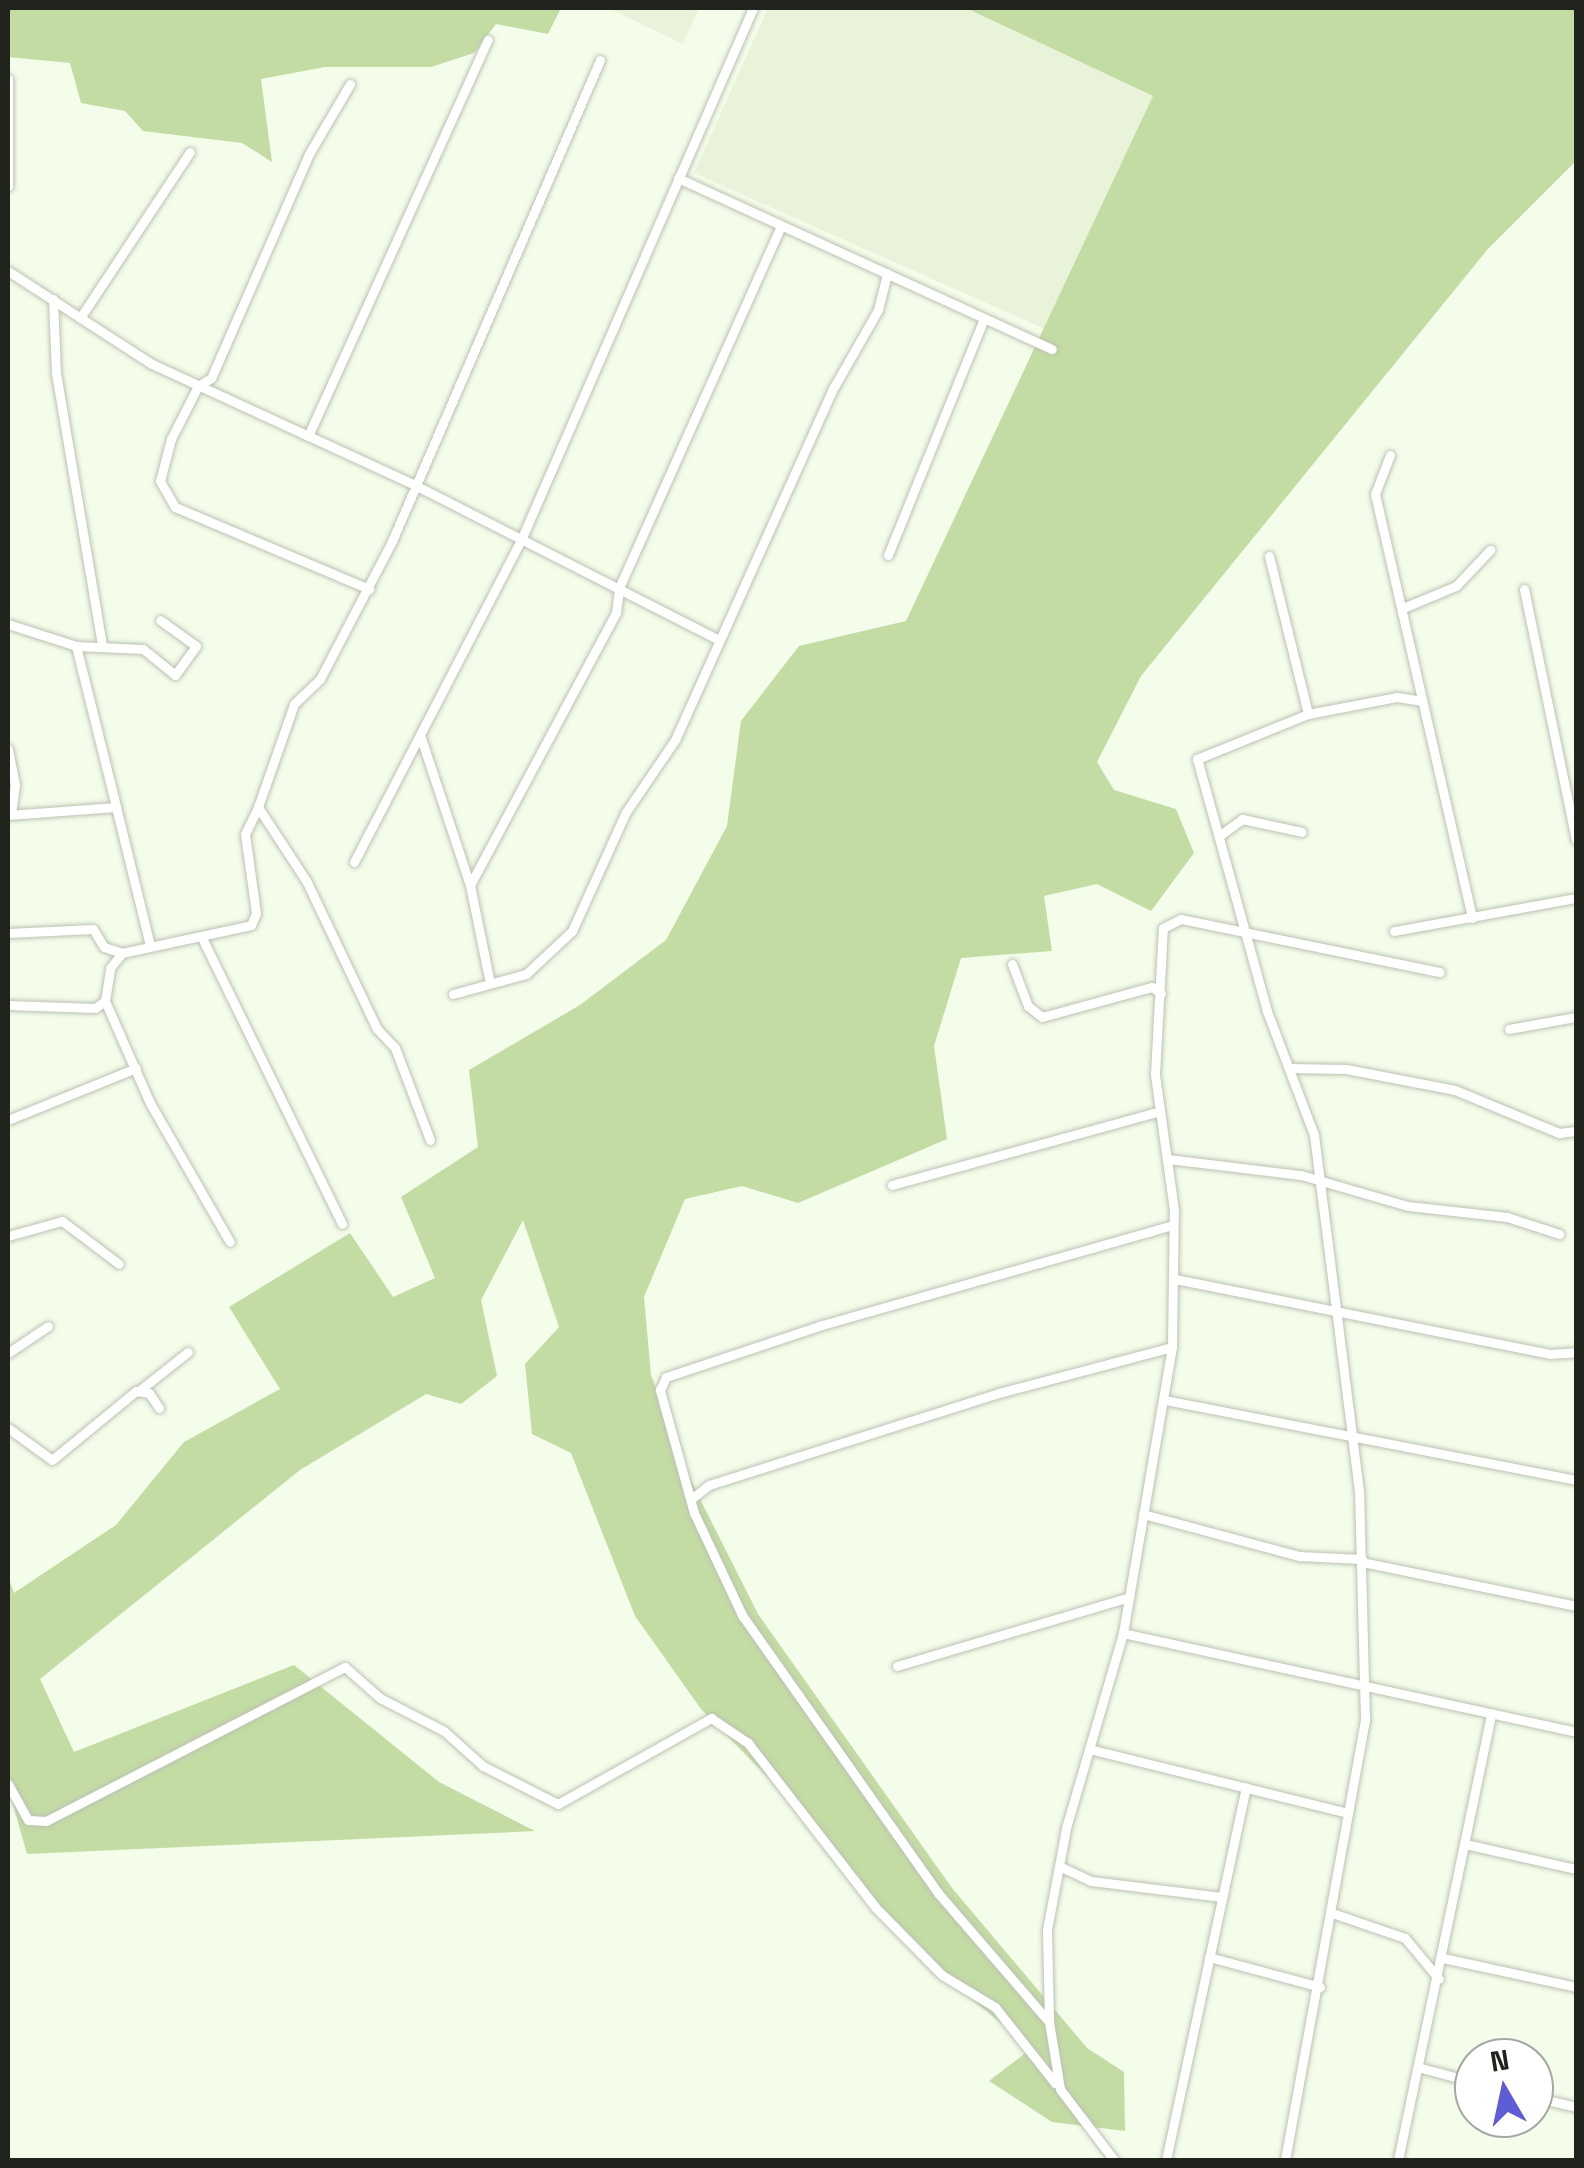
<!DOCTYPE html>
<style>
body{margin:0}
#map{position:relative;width:1584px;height:2168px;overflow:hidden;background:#f4fcea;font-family:"Space Grotesk",sans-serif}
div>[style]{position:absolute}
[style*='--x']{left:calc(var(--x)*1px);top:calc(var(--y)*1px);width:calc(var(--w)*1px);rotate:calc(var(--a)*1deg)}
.built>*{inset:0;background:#e8f3da}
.green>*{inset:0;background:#c3dca4}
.roads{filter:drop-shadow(0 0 2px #bbc2b2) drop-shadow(0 0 2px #bbc2b2)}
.street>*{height:9px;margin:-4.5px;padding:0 4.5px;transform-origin:4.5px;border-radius:4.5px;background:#fff}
span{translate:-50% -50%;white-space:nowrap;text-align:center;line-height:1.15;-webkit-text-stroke:8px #fff;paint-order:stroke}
.frame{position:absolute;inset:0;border:10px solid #21241d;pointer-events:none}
.north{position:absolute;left:1454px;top:2038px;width:100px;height:100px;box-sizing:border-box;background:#fff;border:2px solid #a6a7a5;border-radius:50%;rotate:351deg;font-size:28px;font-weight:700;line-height:40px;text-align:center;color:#21241d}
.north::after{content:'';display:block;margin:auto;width:35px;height:45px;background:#5f5dd5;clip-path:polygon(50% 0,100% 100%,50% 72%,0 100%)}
</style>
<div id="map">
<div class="built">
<i style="clip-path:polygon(608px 8px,699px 8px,683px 44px)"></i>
<i style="clip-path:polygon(768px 8px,966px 8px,1153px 96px,1047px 330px,694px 173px)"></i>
</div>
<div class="green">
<i style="clip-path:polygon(8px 8px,561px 8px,548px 34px,496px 24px,474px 53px,431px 67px,325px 67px,261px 79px,272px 162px,242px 143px,143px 131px,125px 111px,81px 103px,70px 63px,8px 57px)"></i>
<i style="clip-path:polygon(966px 8px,1576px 8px,1576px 161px,1487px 250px,1141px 676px,1097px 762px,1114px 790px,1176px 809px,1194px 853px,1151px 911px,1097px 884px,1044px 896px,1052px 951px,961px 958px,934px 1046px,947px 1139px,798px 1203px,742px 1186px,685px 1199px,644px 1297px,651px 1375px,693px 1485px,758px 1614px,952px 1888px,1087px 2048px,1124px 2072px,1125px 2131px,1052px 2122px,989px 2081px,1032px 2048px,918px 1956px,803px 1813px,701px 1709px,635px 1616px,571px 1453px,532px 1434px,525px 1364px,559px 1327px,523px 1220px,481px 1300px,497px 1376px,461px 1404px,426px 1394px,300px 1470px,40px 1679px,74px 1752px,294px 1665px,439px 1782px,535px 1831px,27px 1854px,8px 1787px,8px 1576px,14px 1593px,116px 1525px,184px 1442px,280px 1389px,229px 1307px,350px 1233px,393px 1297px,435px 1278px,401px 1197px,478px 1147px,469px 1070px,580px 1005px,666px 940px,727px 826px,741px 721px,799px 646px,906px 621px,1153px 96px)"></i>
</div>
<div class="roads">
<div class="street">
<i style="--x:8;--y:79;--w:107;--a:90"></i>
<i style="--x:350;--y:84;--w:81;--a:120.4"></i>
<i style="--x:309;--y:154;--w:244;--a:113.6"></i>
<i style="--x:211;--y:378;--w:15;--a:148"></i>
<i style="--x:198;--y:386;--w:59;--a:117"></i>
<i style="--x:171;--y:439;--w:43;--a:104.7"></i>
<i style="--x:160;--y:481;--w:30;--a:60"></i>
<i style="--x:175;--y:507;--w:211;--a:22.9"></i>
<i style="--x:678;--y:178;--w:411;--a:24.6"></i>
<i style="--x:8;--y:271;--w:171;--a:32.9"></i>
<i style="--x:152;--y:364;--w:289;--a:24.7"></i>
<i style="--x:415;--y:485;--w:339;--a:27"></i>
<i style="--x:53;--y:299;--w:74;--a:87.7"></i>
<i style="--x:56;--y:373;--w:277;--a:80.4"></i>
<i style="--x:80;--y:318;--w:199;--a:-56.5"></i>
<i style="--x:308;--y:436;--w:435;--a:-65.6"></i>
<i style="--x:1390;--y:455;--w:42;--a:111"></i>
<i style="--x:1375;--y:494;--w:435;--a:77.1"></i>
<i style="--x:888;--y:555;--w:253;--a:-67.9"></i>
<i style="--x:1269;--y:556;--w:163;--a:76.1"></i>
<i style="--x:1308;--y:714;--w:91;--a:-10.8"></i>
<i style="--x:1397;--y:697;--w:24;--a:9"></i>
<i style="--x:1524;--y:589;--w:256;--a:78.3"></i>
<i style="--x:1403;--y:608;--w:57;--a:-22.5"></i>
<i style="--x:1456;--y:586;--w:50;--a:-46.6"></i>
<i style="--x:8;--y:624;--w:71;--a:17.9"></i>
<i style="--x:76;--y:646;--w:67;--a:2.6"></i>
<i style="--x:143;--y:649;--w:41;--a:39.1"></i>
<i style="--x:175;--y:675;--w:36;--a:-54"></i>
<i style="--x:196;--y:646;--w:44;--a:-144.2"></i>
<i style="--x:76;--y:646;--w:166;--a:76"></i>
<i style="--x:420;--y:735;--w:158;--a:71.6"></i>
<i style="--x:470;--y:885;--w:95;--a:78.5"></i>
<i style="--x:8;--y:749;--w:37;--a:79"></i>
<i style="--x:15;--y:785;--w:29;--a:98"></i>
<i style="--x:8;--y:815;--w:108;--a:-4.2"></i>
<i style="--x:116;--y:807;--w:142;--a:76.2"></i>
<i style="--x:1219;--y:836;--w:29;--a:-36"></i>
<i style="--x:1242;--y:819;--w:61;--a:12.2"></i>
<i style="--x:354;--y:862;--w:363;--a:-62.6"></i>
<i style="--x:521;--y:540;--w:580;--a:-66.44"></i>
<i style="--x:470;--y:885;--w:309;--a:-61.8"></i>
<i style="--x:616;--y:613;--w:25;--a:-83"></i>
<i style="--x:619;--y:588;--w:394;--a:-65.9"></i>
<i style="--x:1394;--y:931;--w:185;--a:-10.3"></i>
<i style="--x:8;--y:933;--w:85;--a:-2.7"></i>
<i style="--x:93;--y:929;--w:21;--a:59"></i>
<i style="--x:104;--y:947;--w:19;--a:18"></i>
<i style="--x:203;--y:940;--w:316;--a:63.9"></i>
<i style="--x:1012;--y:964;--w:45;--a:69.1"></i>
<i style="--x:1028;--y:1006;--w:18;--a:38"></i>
<i style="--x:1042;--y:1017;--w:114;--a:-15.3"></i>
<i style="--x:1152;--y:987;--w:11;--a:34"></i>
<i style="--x:453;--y:994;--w:76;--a:-15.3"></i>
<i style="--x:526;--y:974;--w:63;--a:-43.1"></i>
<i style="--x:572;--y:931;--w:131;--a:-65.6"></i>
<i style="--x:626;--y:812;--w:87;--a:-55.8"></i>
<i style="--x:675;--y:740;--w:387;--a:-65.8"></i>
<i style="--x:834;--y:387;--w:89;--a:-60.3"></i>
<i style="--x:878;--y:310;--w:38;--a:-76"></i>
<i style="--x:105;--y:1001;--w:111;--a:66.2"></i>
<i style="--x:150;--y:1103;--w:160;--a:60.1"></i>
<i style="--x:8;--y:1005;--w:87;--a:2"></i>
<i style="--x:95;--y:1008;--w:12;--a:-35"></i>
<i style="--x:105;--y:1001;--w:33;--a:-81"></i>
<i style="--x:110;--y:968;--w:19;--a:-51"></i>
<i style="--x:122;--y:953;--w:132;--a:-12.2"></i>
<i style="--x:251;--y:925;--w:13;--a:-67"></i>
<i style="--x:256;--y:913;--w:80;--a:-97.9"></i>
<i style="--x:245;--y:834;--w:30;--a:-64"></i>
<i style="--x:1509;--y:1029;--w:68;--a:-10.2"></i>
<i style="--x:1289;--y:1068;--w:57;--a:1"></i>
<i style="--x:1346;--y:1069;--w:111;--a:10.9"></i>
<i style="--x:1455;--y:1090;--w:113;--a:22.5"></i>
<i style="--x:1559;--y:1133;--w:17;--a:-7"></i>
<i style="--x:8;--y:1120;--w:138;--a:-22.1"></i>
<i style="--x:430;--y:1140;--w:98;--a:-110.8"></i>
<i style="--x:395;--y:1048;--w:26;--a:-133"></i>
<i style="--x:377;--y:1029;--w:163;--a:-115.5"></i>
<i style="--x:307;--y:882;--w:90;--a:-123.2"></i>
<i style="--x:258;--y:807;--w:109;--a:-70.7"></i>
<i style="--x:294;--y:704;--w:36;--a:-44"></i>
<i style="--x:320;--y:679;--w:156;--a:-62.4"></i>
<i style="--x:392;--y:541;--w:524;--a:-66.61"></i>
<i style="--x:1168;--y:1159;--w:134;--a:6.9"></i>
<i style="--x:1301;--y:1175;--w:111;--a:16.2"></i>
<i style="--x:1408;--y:1206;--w:100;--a:6.3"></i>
<i style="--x:1507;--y:1217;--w:55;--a:18.1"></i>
<i style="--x:892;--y:1185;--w:275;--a:-15.4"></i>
<i style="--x:8;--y:1236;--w:56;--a:-15.5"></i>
<i style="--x:62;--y:1221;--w:71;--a:37"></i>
<i style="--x:1175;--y:1279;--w:382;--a:11.3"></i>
<i style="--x:1550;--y:1354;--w:26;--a:-4"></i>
<i style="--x:8;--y:1353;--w:48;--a:-34"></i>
<i style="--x:140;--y:1390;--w:61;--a:-38.4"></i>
<i style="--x:1165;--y:1400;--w:419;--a:11"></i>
<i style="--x:8;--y:1428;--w:54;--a:36"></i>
<i style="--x:52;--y:1460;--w:109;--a:-39.4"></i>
<i style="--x:136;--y:1391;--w:13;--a:9"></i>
<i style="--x:149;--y:1393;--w:18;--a:56"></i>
<i style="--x:691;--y:1499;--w:23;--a:-38"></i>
<i style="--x:709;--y:1485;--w:304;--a:-17.6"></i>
<i style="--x:999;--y:1393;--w:179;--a:-14.9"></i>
<i style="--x:1143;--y:1514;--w:162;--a:15.1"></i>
<i style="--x:1299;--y:1556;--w:63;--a:2.7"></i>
<i style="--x:1362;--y:1562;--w:218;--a:11.6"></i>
<i style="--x:1123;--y:1633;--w:464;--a:12.3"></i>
<i style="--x:897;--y:1666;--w:240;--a:-16.5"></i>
<i style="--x:1089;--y:1749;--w:267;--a:13.9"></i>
<i style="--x:8;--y:1784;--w:41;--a:60.9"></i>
<i style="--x:28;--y:1820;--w:18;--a:3"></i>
<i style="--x:46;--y:1821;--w:336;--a:-27.3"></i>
<i style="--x:345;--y:1667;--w:47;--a:41.5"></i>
<i style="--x:380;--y:1698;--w:72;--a:27.3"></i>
<i style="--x:444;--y:1731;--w:52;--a:41.9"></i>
<i style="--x:483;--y:1766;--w:84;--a:26.9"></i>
<i style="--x:558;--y:1804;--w:176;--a:-29.3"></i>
<i style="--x:711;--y:1718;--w:45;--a:34"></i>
<i style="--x:748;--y:1743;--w:207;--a:52.2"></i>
<i style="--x:875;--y:1907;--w:95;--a:45.4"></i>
<i style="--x:942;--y:1975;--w:62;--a:31.1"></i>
<i style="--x:995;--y:2007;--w:97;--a:51.7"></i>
<i style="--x:1465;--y:1844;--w:114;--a:12.7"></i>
<i style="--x:1061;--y:1867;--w:33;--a:25"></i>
<i style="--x:1091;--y:1881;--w:132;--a:7"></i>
<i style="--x:1335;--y:1914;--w:74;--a:18.9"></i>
<i style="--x:1405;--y:1938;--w:53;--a:50.3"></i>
<i style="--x:1209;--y:1957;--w:115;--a:15.1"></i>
<i style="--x:1443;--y:1958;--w:136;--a:12.3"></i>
<i style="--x:1049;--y:2019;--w:89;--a:-91.3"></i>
<i style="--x:1047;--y:1930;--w:104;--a:-79.4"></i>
<i style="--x:1066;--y:1828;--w:203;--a:-73.7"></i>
<i style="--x:1123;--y:1633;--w:290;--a:-80.3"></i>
<i style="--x:1172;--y:1347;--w:137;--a:-89.2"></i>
<i style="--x:1174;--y:1210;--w:137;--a:-98"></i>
<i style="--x:1155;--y:1074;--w:146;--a:-86.9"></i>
<i style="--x:1163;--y:928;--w:20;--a:-27"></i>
<i style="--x:1181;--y:919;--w:264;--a:11.6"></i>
<i style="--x:1421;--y:2068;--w:55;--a:14.8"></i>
<i style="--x:1534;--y:2097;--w:43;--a:13.4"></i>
<i style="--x:1114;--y:2160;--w:89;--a:-127.3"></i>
<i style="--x:1060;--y:2089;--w:68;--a:-99.3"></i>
<i style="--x:1049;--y:2022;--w:170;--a:-130.7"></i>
<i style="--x:938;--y:1893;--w:338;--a:-125.2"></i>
<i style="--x:743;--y:1617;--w:115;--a:-115.2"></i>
<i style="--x:694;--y:1513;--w:128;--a:-105.5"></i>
<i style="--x:660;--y:1390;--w:14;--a:-65"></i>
<i style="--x:666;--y:1377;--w:164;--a:-18.4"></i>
<i style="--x:822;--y:1325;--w:364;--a:-15.9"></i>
<i style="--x:1166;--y:2160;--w:381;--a:-77.9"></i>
<i style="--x:1285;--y:2160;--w:448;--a:-79.7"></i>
<i style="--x:1365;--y:1719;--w:228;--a:-91.5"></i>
<i style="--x:1359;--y:1491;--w:359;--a:-97.2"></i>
<i style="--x:1314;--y:1135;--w:133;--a:-110.8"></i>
<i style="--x:1267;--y:1011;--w:262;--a:-105.5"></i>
<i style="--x:1197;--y:759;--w:120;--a:-22.1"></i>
<i style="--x:1398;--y:2160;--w:456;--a:-78.2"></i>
</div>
</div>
<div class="frame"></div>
<div class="north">N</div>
</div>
